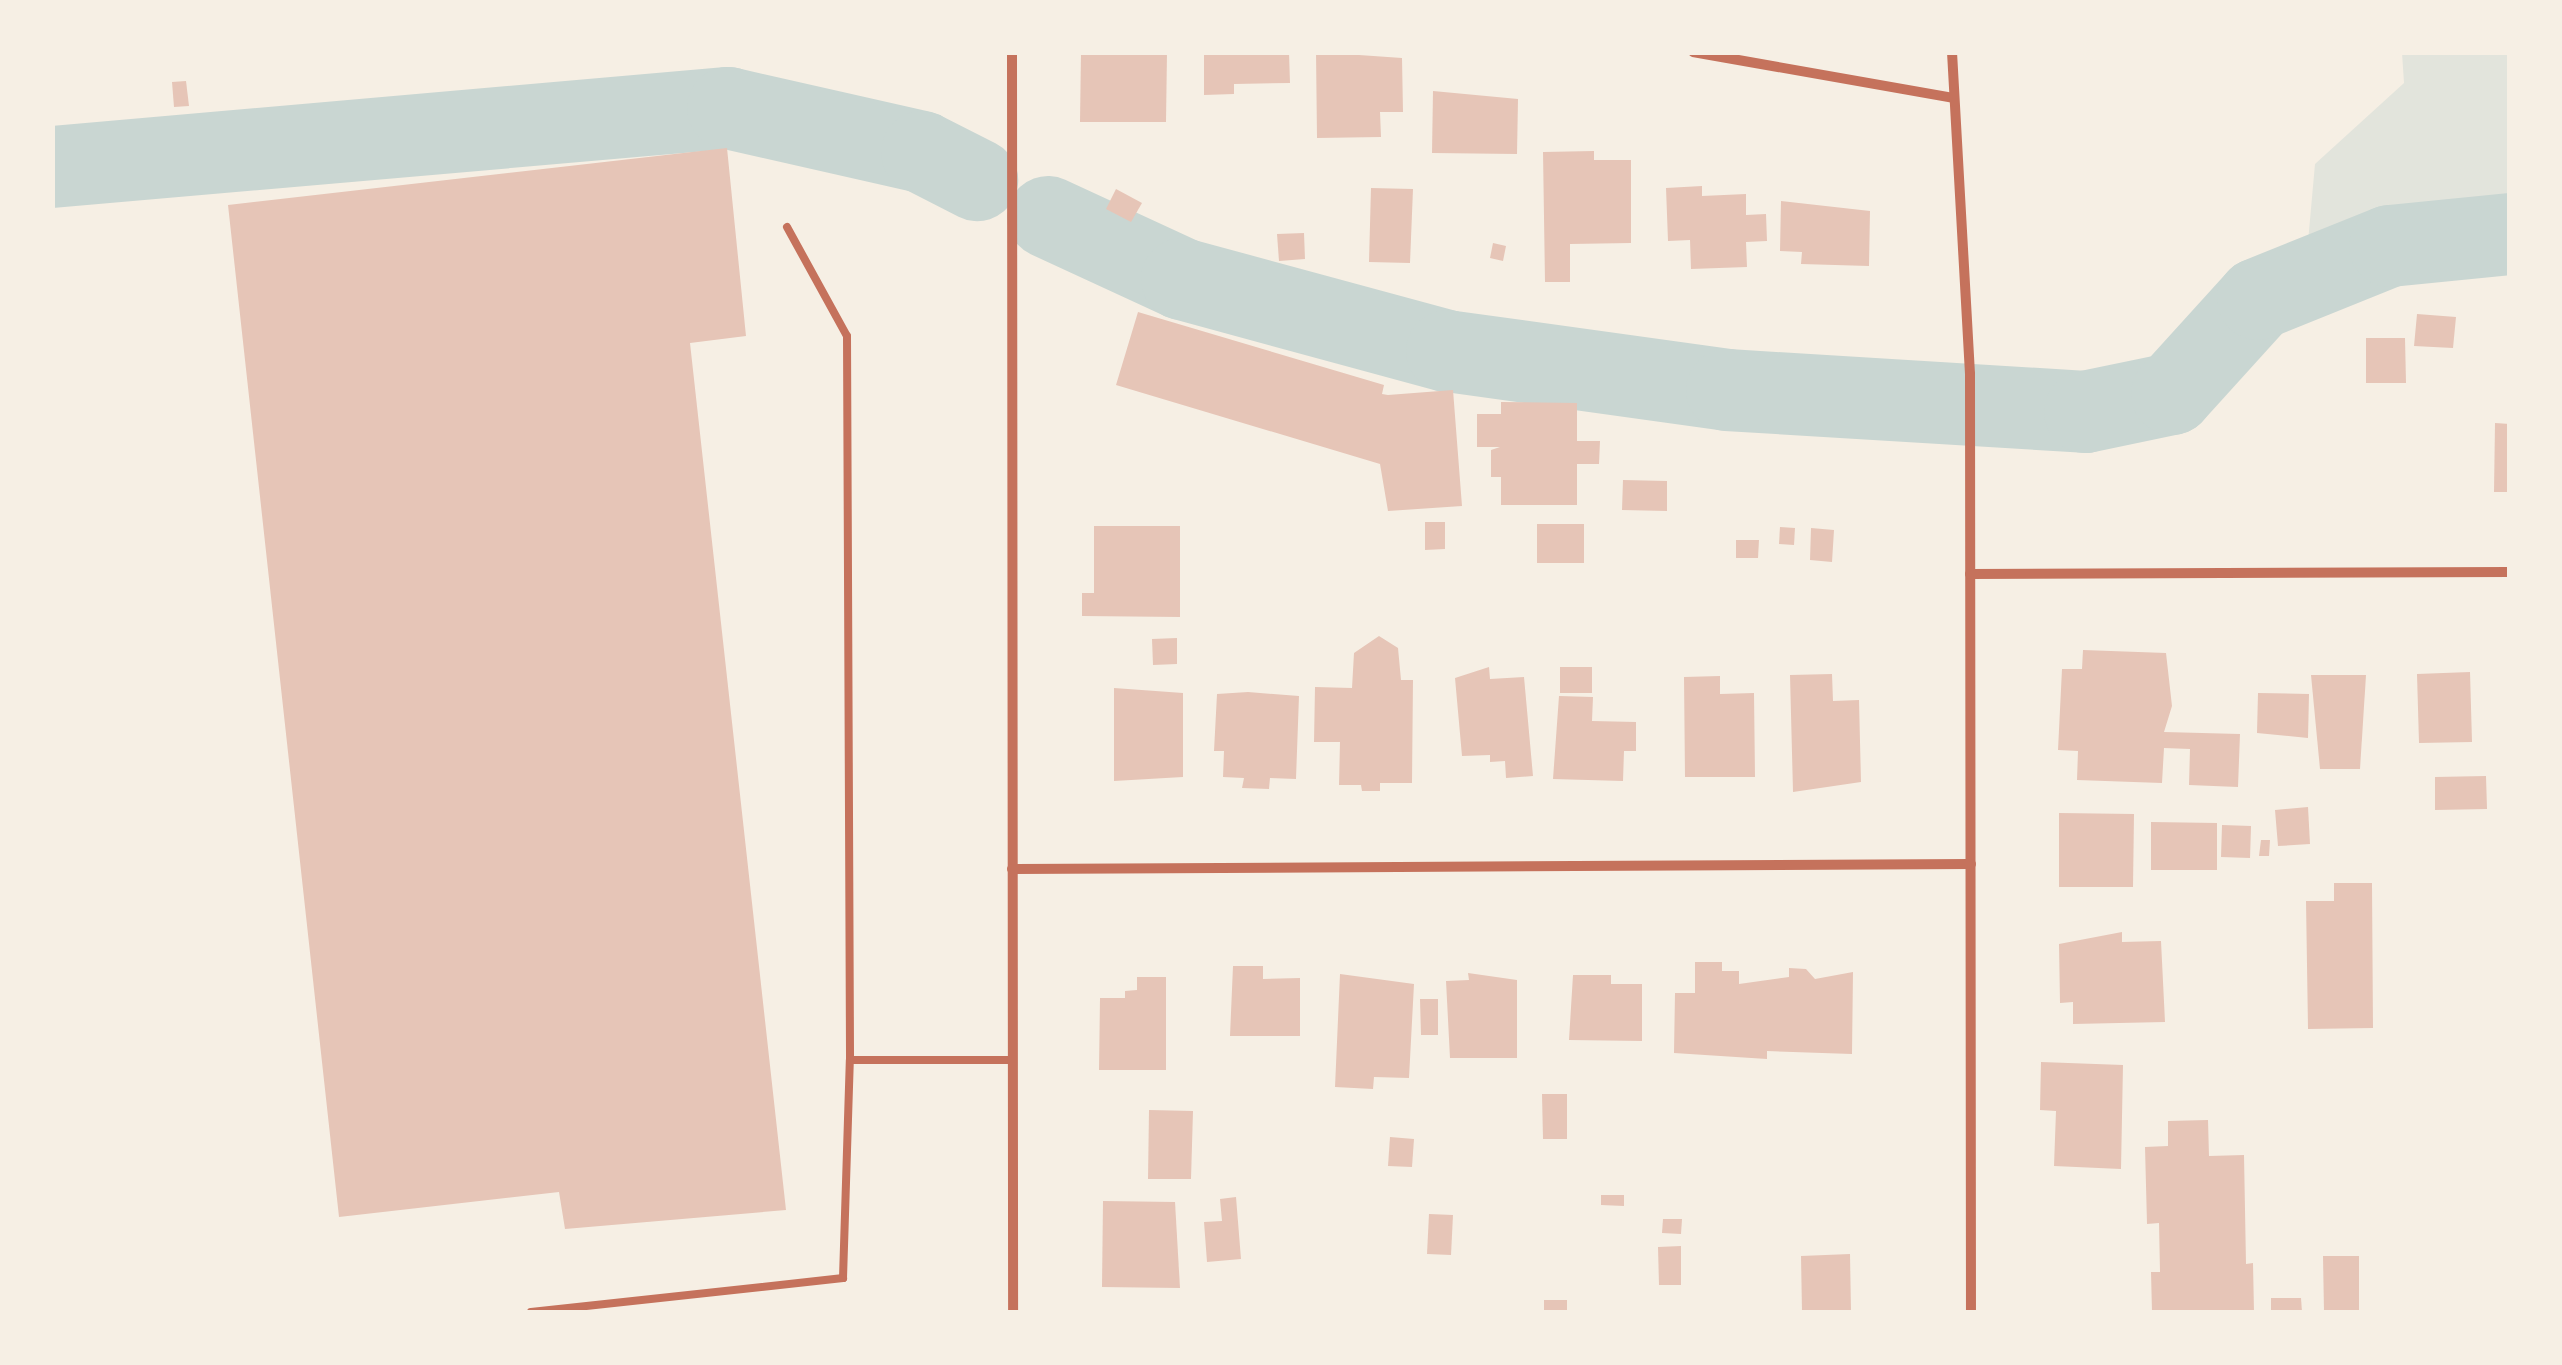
<!DOCTYPE html>
<style>
body{margin:0}
#map{position:relative;width:2562px;height:1365px;overflow:hidden;background:#f6efe4;font-family:"Source Sans 3",sans-serif}
div>[style]{position:absolute}
[style*='--x']{left:calc(var(--x)*1px);top:calc(var(--y)*1px);width:calc(var(--w)*1px);rotate:calc(var(--a)*1deg)}
.green>*{inset:0;background:#e2e4dc}
.river>*{height:82px;margin:-41px;padding:0 41px;transform-origin:41px;border-radius:41px;background:#c9d6d2}
.building>*{inset:0;background:#e6c5b7}
.service>*{height:8px;margin:-4px;padding:0 4px;transform-origin:4px;border-radius:4px;background:#c5725c}
.minor>*{height:10px;margin:-5px;padding:0 5px;transform-origin:5px;border-radius:5px;background:#c5725c}
span{translate:-50% -50%;white-space:nowrap;text-align:center;line-height:1.15;-webkit-text-stroke:10px #f6efe4;paint-order:stroke}
.frame{position:absolute;inset:0;border:55px solid #f6efe4;pointer-events:none}
</style>
<div id="map">
<div class="green">
<i style="clip-path:polygon(2402px 53px,2509px 53px,2509px 213px,2430px 221px,2307px 253px,2315px 164px,2404px 83px)"></i>
</div>
<div class="river">
<i style="--x:52;--y:167;--w:679;--a:-4.99"></i>
<i style="--x:728;--y:108;--w:199;--a:12.8"></i>
<i style="--x:922;--y:152;--w:62;--a:27"></i>
<i style="--x:1048;--y:217;--w:148;--a:24.8"></i>
<i style="--x:1182;--y:279;--w:275;--a:15.2"></i>
<i style="--x:1447;--y:351;--w:283;--a:7.9"></i>
<i style="--x:1727;--y:390;--w:359;--a:3.5"></i>
<i style="--x:2085;--y:412;--w:89;--a:-11.7"></i>
<i style="--x:2172;--y:394;--w:128;--a:-47.8"></i>
<i style="--x:2258;--y:299;--w:142;--a:-21.9"></i>
<i style="--x:2390;--y:246;--w:121;--a:-5.7"></i>
</div>
<div class="building">
<i style="clip-path:polygon(1081px 52px,1167px 52px,1166px 122px,1080px 122px)"></i>
<i style="clip-path:polygon(1204px 52px,1289px 52px,1290px 83px,1234px 84px,1234px 94px,1204px 95px)"></i>
<i style="clip-path:polygon(1316px 52px,1402px 58px,1403px 112px,1380px 112px,1381px 137px,1317px 138px)"></i>
<i style="clip-path:polygon(186px 81px,189px 106px,174px 107px,172px 82px)"></i>
<i style="clip-path:polygon(1433px 91px,1518px 99px,1517px 154px,1432px 153px)"></i>
<i style="clip-path:polygon(727px 148px,746px 336px,690px 343px,786px 1210px,565px 1229px,559px 1192px,339px 1217px,228px 205px)"></i>
<i style="clip-path:polygon(1594px 151px,1594px 160px,1631px 160px,1631px 243px,1570px 244px,1570px 282px,1545px 282px,1543px 152px)"></i>
<i style="clip-path:polygon(1702px 186px,1702px 196px,1746px 194px,1746px 215px,1766px 214px,1767px 241px,1746px 242px,1747px 267px,1691px 269px,1690px 240px,1668px 241px,1666px 188px)"></i>
<i style="clip-path:polygon(1371px 188px,1413px 189px,1410px 263px,1369px 262px)"></i>
<i style="clip-path:polygon(1116px 189px,1142px 203px,1131px 222px,1106px 209px)"></i>
<i style="clip-path:polygon(1781px 201px,1870px 211px,1869px 266px,1801px 264px,1802px 252px,1780px 251px)"></i>
<i style="clip-path:polygon(1304px 233px,1305px 259px,1279px 261px,1277px 234px)"></i>
<i style="clip-path:polygon(1493px 243px,1506px 246px,1503px 261px,1490px 258px)"></i>
<i style="clip-path:polygon(1138px 312px,1384px 385px,1382px 394px,1388px 395px,1453px 390px,1462px 506px,1388px 511px,1380px 464px,1116px 385px)"></i>
<i style="clip-path:polygon(2417px 314px,2456px 317px,2453px 348px,2414px 346px)"></i>
<i style="clip-path:polygon(2366px 338px,2405px 338px,2406px 383px,2366px 383px)"></i>
<i style="clip-path:polygon(1501px 402px,1577px 403px,1577px 441px,1600px 441px,1599px 464px,1577px 464px,1577px 505px,1501px 505px,1501px 477px,1491px 477px,1491px 450px,1500px 447px,1477px 447px,1477px 414px,1501px 414px)"></i>
<i style="clip-path:polygon(2495px 423px,2510px 424px,2510px 492px,2494px 492px)"></i>
<i style="clip-path:polygon(1623px 480px,1667px 481px,1667px 511px,1622px 510px)"></i>
<i style="clip-path:polygon(1425px 522px,1445px 522px,1445px 549px,1425px 550px)"></i>
<i style="clip-path:polygon(1537px 524px,1584px 524px,1584px 563px,1537px 563px)"></i>
<i style="clip-path:polygon(1094px 526px,1180px 526px,1180px 617px,1082px 616px,1082px 593px,1094px 593px)"></i>
<i style="clip-path:polygon(1780px 527px,1795px 528px,1794px 545px,1779px 544px)"></i>
<i style="clip-path:polygon(1811px 528px,1834px 530px,1832px 562px,1810px 560px)"></i>
<i style="clip-path:polygon(1736px 540px,1759px 540px,1758px 558px,1736px 558px)"></i>
<i style="clip-path:polygon(1379px 636px,1398px 648px,1401px 680px,1413px 680px,1412px 783px,1380px 783px,1380px 791px,1362px 791px,1361px 785px,1339px 785px,1340px 742px,1314px 742px,1315px 687px,1352px 688px,1354px 653px)"></i>
<i style="clip-path:polygon(1177px 638px,1177px 664px,1153px 665px,1152px 639px)"></i>
<i style="clip-path:polygon(2083px 650px,2166px 653px,2172px 706px,2164px 732px,2240px 734px,2238px 787px,2189px 785px,2190px 749px,2164px 748px,2162px 783px,2077px 780px,2078px 751px,2058px 750px,2062px 669px,2082px 669px)"></i>
<i style="clip-path:polygon(1489px 667px,1490px 679px,1524px 677px,1533px 776px,1506px 778px,1505px 761px,1490px 762px,1490px 755px,1462px 756px,1455px 678px)"></i>
<i style="clip-path:polygon(1560px 667px,1592px 667px,1592px 693px,1560px 693px)"></i>
<i style="clip-path:polygon(2470px 672px,2472px 742px,2419px 743px,2417px 674px)"></i>
<i style="clip-path:polygon(1832px 674px,1833px 701px,1859px 700px,1861px 782px,1793px 792px,1790px 675px)"></i>
<i style="clip-path:polygon(2311px 675px,2366px 675px,2360px 769px,2320px 769px)"></i>
<i style="clip-path:polygon(1720px 676px,1720px 694px,1754px 693px,1755px 777px,1685px 777px,1684px 677px)"></i>
<i style="clip-path:polygon(1114px 688px,1183px 693px,1183px 777px,1114px 781px)"></i>
<i style="clip-path:polygon(1248px 692px,1299px 696px,1296px 779px,1270px 778px,1269px 789px,1242px 788px,1244px 778px,1223px 777px,1224px 751px,1214px 751px,1217px 694px)"></i>
<i style="clip-path:polygon(2258px 693px,2309px 694px,2308px 738px,2257px 733px)"></i>
<i style="clip-path:polygon(1559px 696px,1593px 697px,1592px 721px,1636px 722px,1636px 751px,1624px 751px,1623px 781px,1553px 779px)"></i>
<i style="clip-path:polygon(2486px 776px,2487px 809px,2435px 810px,2435px 777px)"></i>
<i style="clip-path:polygon(2308px 807px,2310px 844px,2278px 846px,2275px 810px)"></i>
<i style="clip-path:polygon(2059px 813px,2134px 814px,2133px 887px,2059px 887px)"></i>
<i style="clip-path:polygon(2151px 822px,2217px 823px,2217px 870px,2151px 870px)"></i>
<i style="clip-path:polygon(2222px 825px,2251px 826px,2250px 858px,2221px 857px)"></i>
<i style="clip-path:polygon(2261px 840px,2270px 840px,2269px 856px,2259px 856px)"></i>
<i style="clip-path:polygon(2334px 883px,2372px 883px,2373px 1028px,2308px 1029px,2306px 901px,2334px 901px)"></i>
<i style="clip-path:polygon(2122px 932px,2122px 942px,2161px 941px,2165px 1022px,2073px 1024px,2073px 1002px,2060px 1003px,2059px 944px)"></i>
<i style="clip-path:polygon(1695px 962px,1722px 962px,1722px 971px,1739px 971px,1739px 984px,1789px 977px,1789px 968px,1806px 969px,1815px 979px,1853px 972px,1852px 1054px,1767px 1051px,1767px 1059px,1674px 1053px,1675px 993px,1695px 993px)"></i>
<i style="clip-path:polygon(1233px 966px,1263px 966px,1263px 979px,1300px 978px,1300px 1036px,1230px 1036px)"></i>
<i style="clip-path:polygon(1468px 973px,1517px 980px,1517px 1058px,1450px 1058px,1446px 981px,1469px 980px)"></i>
<i style="clip-path:polygon(1340px 974px,1414px 984px,1409px 1078px,1374px 1077px,1373px 1089px,1335px 1087px)"></i>
<i style="clip-path:polygon(1573px 975px,1611px 975px,1611px 984px,1642px 984px,1642px 1041px,1569px 1040px)"></i>
<i style="clip-path:polygon(1137px 977px,1166px 977px,1166px 1070px,1099px 1070px,1100px 998px,1125px 998px,1125px 991px,1137px 990px)"></i>
<i style="clip-path:polygon(1420px 999px,1438px 999px,1438px 1035px,1421px 1035px)"></i>
<i style="clip-path:polygon(2041px 1062px,2123px 1065px,2121px 1169px,2054px 1166px,2056px 1111px,2040px 1110px)"></i>
<i style="clip-path:polygon(1542px 1094px,1567px 1094px,1567px 1139px,1543px 1139px)"></i>
<i style="clip-path:polygon(1149px 1110px,1193px 1111px,1191px 1179px,1148px 1179px)"></i>
<i style="clip-path:polygon(2208px 1120px,2209px 1156px,2244px 1155px,2246px 1264px,2253px 1263px,2254px 1312px,2152px 1312px,2151px 1272px,2160px 1272px,2159px 1223px,2147px 1224px,2145px 1147px,2168px 1146px,2168px 1121px)"></i>
<i style="clip-path:polygon(1390px 1137px,1414px 1139px,1412px 1167px,1388px 1166px)"></i>
<i style="clip-path:polygon(1601px 1195px,1624px 1195px,1624px 1206px,1601px 1205px)"></i>
<i style="clip-path:polygon(1236px 1197px,1241px 1259px,1207px 1262px,1204px 1222px,1222px 1221px,1220px 1199px)"></i>
<i style="clip-path:polygon(1103px 1201px,1175px 1202px,1180px 1288px,1102px 1287px)"></i>
<i style="clip-path:polygon(1429px 1214px,1453px 1215px,1451px 1255px,1427px 1254px)"></i>
<i style="clip-path:polygon(1663px 1219px,1682px 1219px,1681px 1234px,1662px 1233px)"></i>
<i style="clip-path:polygon(1681px 1246px,1681px 1285px,1659px 1285px,1658px 1247px)"></i>
<i style="clip-path:polygon(1850px 1254px,1851px 1312px,1802px 1312px,1801px 1256px)"></i>
<i style="clip-path:polygon(2323px 1256px,2359px 1256px,2359px 1312px,2324px 1312px)"></i>
<i style="clip-path:polygon(2271px 1298px,2301px 1298px,2302px 1312px,2271px 1312px)"></i>
<i style="clip-path:polygon(1544px 1300px,1567px 1300px,1567px 1312px,1544px 1312px)"></i>
</div>
<div class="service">
<i style="--x:787;--y:227;--w:124;--a:61.2"></i>
<i style="--x:847;--y:336;--w:724;--a:89.76"></i>
<i style="--x:850;--y:1060;--w:162;--a:0"></i>
<i style="--x:531;--y:1312;--w:314;--a:-6.2"></i>
<i style="--x:843;--y:1278;--w:218;--a:-88.2"></i>
</div>
<div class="minor">
<i style="--x:1012;--y:52;--w:1260;--a:89.95"></i>
<i style="--x:1693;--y:52;--w:264;--a:10"></i>
<i style="--x:1952;--y:52;--w:323;--a:86.8"></i>
<i style="--x:1970;--y:374;--w:938;--a:89.94"></i>
<i style="--x:1970;--y:574;--w:540;--a:-0.21"></i>
<i style="--x:1012;--y:869;--w:959;--a:-0.3"></i>
</div>
<div class="frame"></div>
</div>
